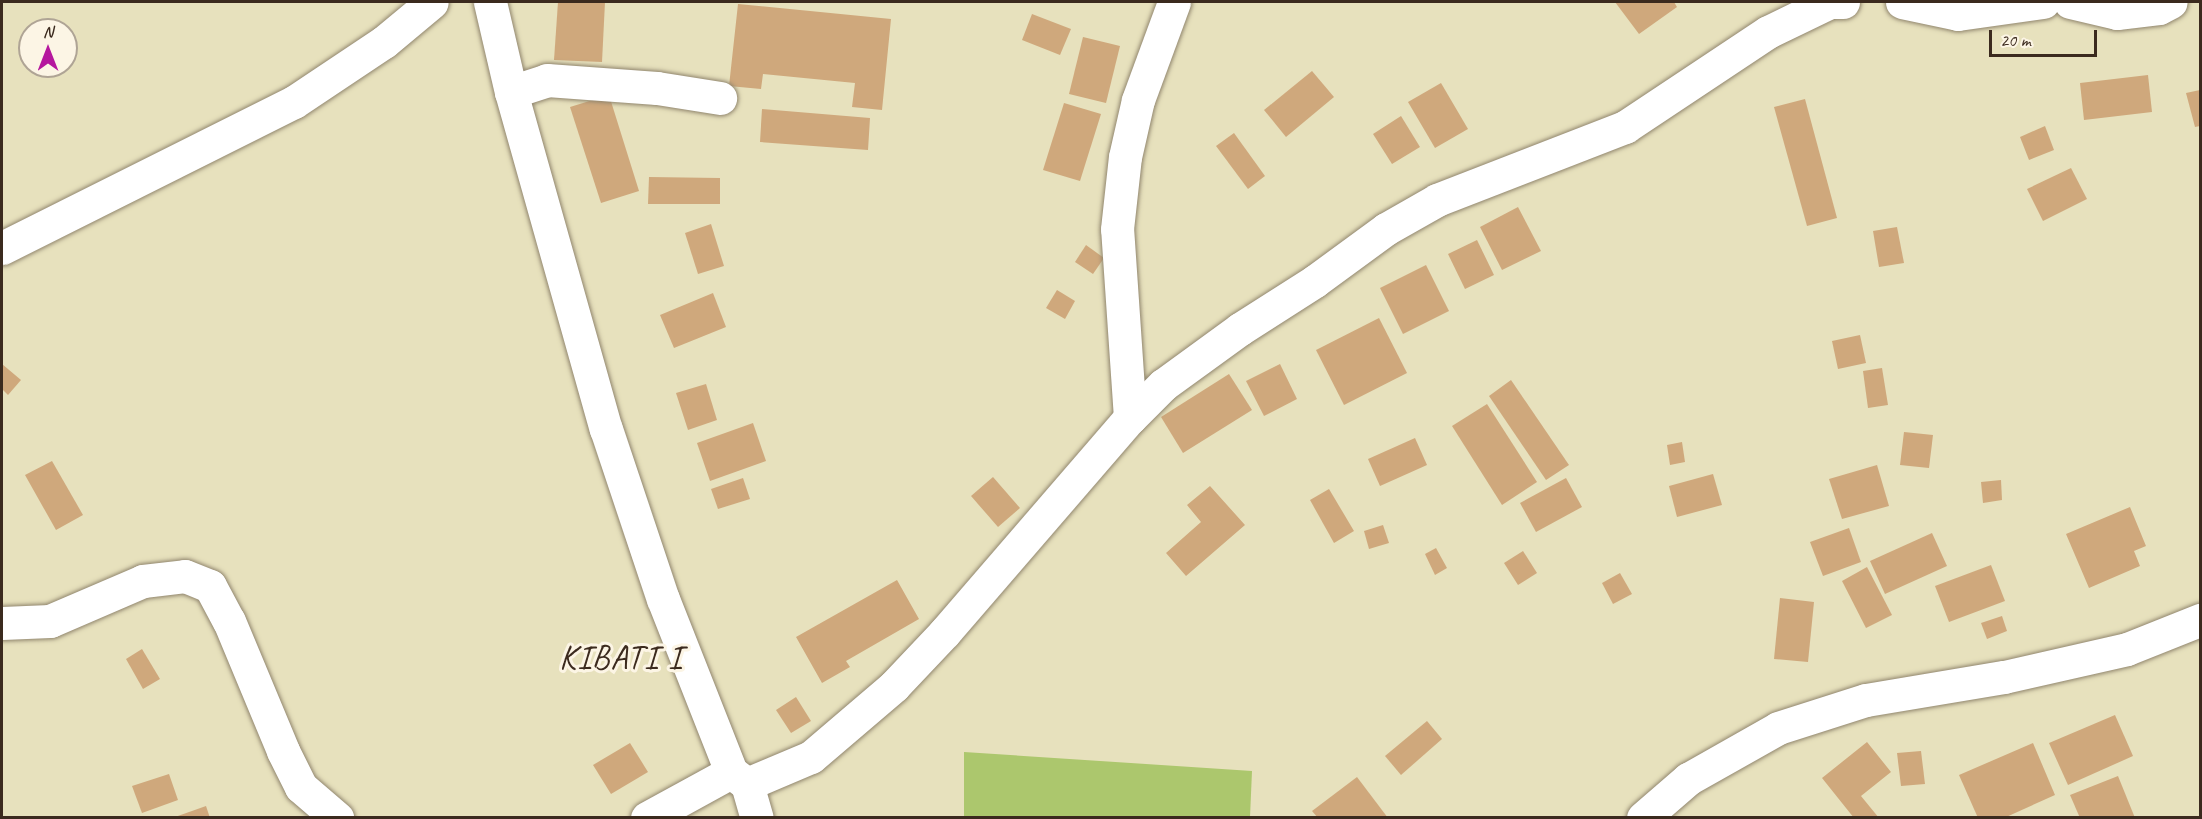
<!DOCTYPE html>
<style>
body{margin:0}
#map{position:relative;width:2202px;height:819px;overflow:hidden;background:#e7e1bd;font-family:Caveat,sans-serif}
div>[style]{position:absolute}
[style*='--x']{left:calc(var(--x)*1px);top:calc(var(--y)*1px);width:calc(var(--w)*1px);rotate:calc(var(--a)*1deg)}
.green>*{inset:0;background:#acc76d}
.building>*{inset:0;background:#cfa87c}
.roads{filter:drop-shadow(0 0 2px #91866e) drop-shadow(0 0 2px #91866e)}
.street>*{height:33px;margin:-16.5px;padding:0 16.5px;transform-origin:16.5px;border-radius:16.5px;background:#fff}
span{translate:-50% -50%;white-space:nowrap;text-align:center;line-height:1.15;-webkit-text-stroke:6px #fcf5e5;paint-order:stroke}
.quarter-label{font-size:33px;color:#3b2a1e;letter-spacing:1.5px}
.frame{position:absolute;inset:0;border:3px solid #3b2a1e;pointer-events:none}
.north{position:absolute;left:18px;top:18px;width:60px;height:60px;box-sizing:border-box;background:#fcf5e5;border:2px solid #afa495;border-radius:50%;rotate:0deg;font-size:16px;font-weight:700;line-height:24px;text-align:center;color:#3b2a1e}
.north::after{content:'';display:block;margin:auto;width:21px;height:27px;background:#b5179e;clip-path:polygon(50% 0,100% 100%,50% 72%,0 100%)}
.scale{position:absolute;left:1989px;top:30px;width:108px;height:27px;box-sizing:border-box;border:3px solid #3b2a1e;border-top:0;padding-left:8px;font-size:18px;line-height:21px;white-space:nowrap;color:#3b2a1e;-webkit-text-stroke:4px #fcf5e5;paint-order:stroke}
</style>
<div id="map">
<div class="green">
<i style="clip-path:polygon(964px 752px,1252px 771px,1250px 817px,964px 817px)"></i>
</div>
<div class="building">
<i style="clip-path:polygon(558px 2px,605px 2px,602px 62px,554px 60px)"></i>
<i style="clip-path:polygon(1615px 2px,1674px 2px,1677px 7px,1639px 34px)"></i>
<i style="clip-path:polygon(738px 4px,891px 19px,882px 110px,852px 107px,855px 83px,763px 74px,761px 89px,729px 86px)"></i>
<i style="clip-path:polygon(1032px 14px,1071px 29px,1060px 55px,1022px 40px)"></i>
<i style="clip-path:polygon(1083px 37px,1120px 46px,1106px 103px,1069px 94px)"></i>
<i style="clip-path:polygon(1312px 71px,1334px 97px,1286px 137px,1264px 110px)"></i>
<i style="clip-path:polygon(2148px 75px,2152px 112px,2084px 120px,2080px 83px)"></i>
<i style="clip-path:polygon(1441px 83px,1468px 129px,1435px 148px,1408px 102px)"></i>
<i style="clip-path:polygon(2200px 90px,2200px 126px,2195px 127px,2186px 93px)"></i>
<i style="clip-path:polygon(609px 95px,639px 191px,601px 203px,570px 107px)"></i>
<i style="clip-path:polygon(1805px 99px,1837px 218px,1807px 226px,1774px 107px)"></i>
<i style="clip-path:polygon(1064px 103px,1101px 114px,1080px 181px,1043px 170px)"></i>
<i style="clip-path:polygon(762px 109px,870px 118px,868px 150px,760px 142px)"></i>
<i style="clip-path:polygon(1401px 116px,1420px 147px,1392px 164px,1373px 134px)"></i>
<i style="clip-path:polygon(2045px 126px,2054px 150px,2029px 160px,2020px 137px)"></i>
<i style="clip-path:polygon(1234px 133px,1265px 176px,1248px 189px,1216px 146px)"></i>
<i style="clip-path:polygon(2071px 168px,2087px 199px,2043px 221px,2027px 189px)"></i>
<i style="clip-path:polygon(649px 177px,720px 178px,720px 204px,648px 204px)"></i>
<i style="clip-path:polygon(1518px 207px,1541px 251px,1502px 270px,1480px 227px)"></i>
<i style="clip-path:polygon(711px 224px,724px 266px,698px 274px,685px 233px)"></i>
<i style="clip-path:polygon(1897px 227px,1904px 263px,1879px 267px,1873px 231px)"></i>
<i style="clip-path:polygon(1477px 240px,1494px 275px,1465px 289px,1448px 254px)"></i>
<i style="clip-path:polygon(1086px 245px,1104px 258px,1093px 274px,1075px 262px)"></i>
<i style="clip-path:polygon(1426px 265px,1449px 311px,1403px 334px,1380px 288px)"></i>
<i style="clip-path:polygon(1057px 290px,1075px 301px,1065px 319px,1046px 308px)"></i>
<i style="clip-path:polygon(713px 293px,726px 327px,674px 348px,660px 315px)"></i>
<i style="clip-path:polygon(1379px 318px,1407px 373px,1344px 405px,1316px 350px)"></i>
<i style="clip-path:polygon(1860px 335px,1866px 363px,1838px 369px,1832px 341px)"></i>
<i style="clip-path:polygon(2px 364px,21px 380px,8px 395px,2px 389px)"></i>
<i style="clip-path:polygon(1280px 364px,1297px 399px,1264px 416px,1246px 381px)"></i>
<i style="clip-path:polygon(1882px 368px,1888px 405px,1868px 408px,1863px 371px)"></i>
<i style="clip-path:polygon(1229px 374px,1252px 410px,1183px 453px,1161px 417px)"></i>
<i style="clip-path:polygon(1511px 380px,1569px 465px,1546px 480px,1489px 396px)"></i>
<i style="clip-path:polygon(706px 384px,717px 420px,688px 430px,676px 393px)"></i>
<i style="clip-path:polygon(1487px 404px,1537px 482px,1502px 505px,1452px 426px)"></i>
<i style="clip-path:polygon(753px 423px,766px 461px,710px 481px,697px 443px)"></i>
<i style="clip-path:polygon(1904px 432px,1933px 435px,1929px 468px,1900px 465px)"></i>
<i style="clip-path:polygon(1415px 438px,1427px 465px,1380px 486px,1368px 459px)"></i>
<i style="clip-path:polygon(1682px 442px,1685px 462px,1670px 465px,1667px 445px)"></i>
<i style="clip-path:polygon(52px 461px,83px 515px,56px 530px,25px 475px)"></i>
<i style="clip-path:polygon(1877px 465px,1889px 506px,1842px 519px,1829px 479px)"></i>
<i style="clip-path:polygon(1713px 474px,1722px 505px,1677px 517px,1669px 486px)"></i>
<i style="clip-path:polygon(993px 477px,1020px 508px,998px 527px,971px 496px)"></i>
<i style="clip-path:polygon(743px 478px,750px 499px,718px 509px,711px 489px)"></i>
<i style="clip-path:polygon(1566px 478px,1582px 507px,1536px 532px,1520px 503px)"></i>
<i style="clip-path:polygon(2001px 480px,2002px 500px,1983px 503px,1981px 482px)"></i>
<i style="clip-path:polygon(1210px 486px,1245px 525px,1186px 576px,1166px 553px,1201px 522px,1187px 505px)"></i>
<i style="clip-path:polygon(1329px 489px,1354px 531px,1334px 543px,1310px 500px)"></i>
<i style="clip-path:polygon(2130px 507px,2146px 546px,2134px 551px,2140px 566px,2089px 588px,2066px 534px)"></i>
<i style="clip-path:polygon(1383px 525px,1389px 543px,1369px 549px,1364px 531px)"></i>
<i style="clip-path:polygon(1849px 528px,1861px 562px,1823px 576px,1810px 542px)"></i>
<i style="clip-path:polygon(1932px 533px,1947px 566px,1885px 594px,1870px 561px)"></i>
<i style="clip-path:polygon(1436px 548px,1447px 568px,1435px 575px,1425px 554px)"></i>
<i style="clip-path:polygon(1523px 551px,1537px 573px,1518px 585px,1504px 563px)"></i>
<i style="clip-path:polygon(1991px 565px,2005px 601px,1949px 622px,1935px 586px)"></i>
<i style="clip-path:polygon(1867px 567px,1892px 615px,1866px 628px,1842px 581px)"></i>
<i style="clip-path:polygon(1620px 573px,1632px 594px,1613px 604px,1602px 583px)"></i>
<i style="clip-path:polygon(897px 580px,919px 619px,846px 661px,850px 667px,822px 683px,796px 637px)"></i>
<i style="clip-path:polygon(1780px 598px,1814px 602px,1808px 662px,1774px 659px)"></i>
<i style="clip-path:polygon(2002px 616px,2007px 631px,1987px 639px,1981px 623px)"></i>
<i style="clip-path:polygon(142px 649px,160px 679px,143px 689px,126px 659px)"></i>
<i style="clip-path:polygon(796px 697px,811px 721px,791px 733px,776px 710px)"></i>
<i style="clip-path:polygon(2115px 715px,2133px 756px,2068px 785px,2049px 743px)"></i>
<i style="clip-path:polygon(1427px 721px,1442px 739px,1401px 775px,1385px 756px)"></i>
<i style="clip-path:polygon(1867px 742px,1891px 772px,1861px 796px,1879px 818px,1854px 818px,1822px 778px)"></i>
<i style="clip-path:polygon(630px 743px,648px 772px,611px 794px,593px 765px)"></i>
<i style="clip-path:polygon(2033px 743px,2055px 795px,2004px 818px,1978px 818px,1959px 775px)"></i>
<i style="clip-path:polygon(1921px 751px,1925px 784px,1901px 786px,1897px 753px)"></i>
<i style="clip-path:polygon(169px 774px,178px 800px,142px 813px,132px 786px)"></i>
<i style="clip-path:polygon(2118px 776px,2135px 818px,2080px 818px,2070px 795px)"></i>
<i style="clip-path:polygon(1357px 777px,1388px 818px,1318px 818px,1312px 811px)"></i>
<i style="clip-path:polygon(206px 806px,210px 818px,175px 818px,175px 817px)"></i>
</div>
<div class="roads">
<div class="street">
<i style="--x:490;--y:2;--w:92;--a:76.9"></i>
<i style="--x:511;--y:92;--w:350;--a:74.3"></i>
<i style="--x:606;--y:429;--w:179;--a:71.5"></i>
<i style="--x:663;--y:599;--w:186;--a:68.5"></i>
<i style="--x:731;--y:772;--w:20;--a:37"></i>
<i style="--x:747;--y:784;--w:35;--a:74"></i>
<i style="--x:1902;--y:2;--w:57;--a:12.1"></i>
<i style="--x:1958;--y:14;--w:86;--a:-8"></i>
<i style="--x:2070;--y:2;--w:48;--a:13.2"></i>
<i style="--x:2117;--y:13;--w:42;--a:-6.8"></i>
<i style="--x:2159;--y:8;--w:13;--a:-27"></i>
<i style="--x:511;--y:92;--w:38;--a:-18"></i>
<i style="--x:547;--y:80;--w:110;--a:4.2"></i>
<i style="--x:657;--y:88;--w:64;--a:9"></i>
<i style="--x:2;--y:248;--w:326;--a:-26.6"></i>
<i style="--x:294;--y:102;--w:108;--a:-33.7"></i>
<i style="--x:384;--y:42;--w:62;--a:-39.8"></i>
<i style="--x:1130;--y:418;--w:189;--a:-93.9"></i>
<i style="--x:1117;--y:229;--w:72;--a:-83.7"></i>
<i style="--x:1125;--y:157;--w:58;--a:-77.2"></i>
<i style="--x:1138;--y:100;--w:104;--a:-69.8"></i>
<i style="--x:2;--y:623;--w:48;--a:-2.4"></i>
<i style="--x:50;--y:621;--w:101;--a:-23.3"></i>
<i style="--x:143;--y:581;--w:42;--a:-6.8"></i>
<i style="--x:185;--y:576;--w:27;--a:22"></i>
<i style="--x:210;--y:586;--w:40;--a:62"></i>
<i style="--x:229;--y:621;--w:141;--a:67.4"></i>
<i style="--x:283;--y:751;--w:40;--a:63.4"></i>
<i style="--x:301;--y:787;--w:48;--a:40.7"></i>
<i style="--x:747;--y:784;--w:69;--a:-22.9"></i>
<i style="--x:811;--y:757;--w:109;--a:-40.5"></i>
<i style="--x:894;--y:686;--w:74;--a:-46.6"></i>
<i style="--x:945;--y:632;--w:283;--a:-49.2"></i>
<i style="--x:1130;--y:418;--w:47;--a:-45"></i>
<i style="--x:1163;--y:385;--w:95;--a:-36"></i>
<i style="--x:1240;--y:329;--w:89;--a:-32.6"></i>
<i style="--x:1315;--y:281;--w:88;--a:-36.2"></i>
<i style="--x:1386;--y:229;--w:59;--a:-29.6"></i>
<i style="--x:1437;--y:200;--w:202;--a:-21.2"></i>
<i style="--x:1625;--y:127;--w:172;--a:-33.6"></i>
<i style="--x:1768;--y:32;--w:69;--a:-25.8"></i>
<i style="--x:1830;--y:2;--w:13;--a:0"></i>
<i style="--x:647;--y:818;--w:96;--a:-28.7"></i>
<i style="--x:1643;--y:818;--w:60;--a:-40.9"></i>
<i style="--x:1688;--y:779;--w:103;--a:-29.5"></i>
<i style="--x:1778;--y:728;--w:92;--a:-17.7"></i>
<i style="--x:1866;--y:700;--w:140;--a:-9.5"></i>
<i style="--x:2004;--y:677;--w:126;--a:-12.8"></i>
<i style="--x:2127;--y:649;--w:79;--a:-21.7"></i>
</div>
</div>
<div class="quarter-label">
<span style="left:621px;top:658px">KIBATI I</span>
</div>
<div class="frame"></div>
<div class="north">N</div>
<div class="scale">20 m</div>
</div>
